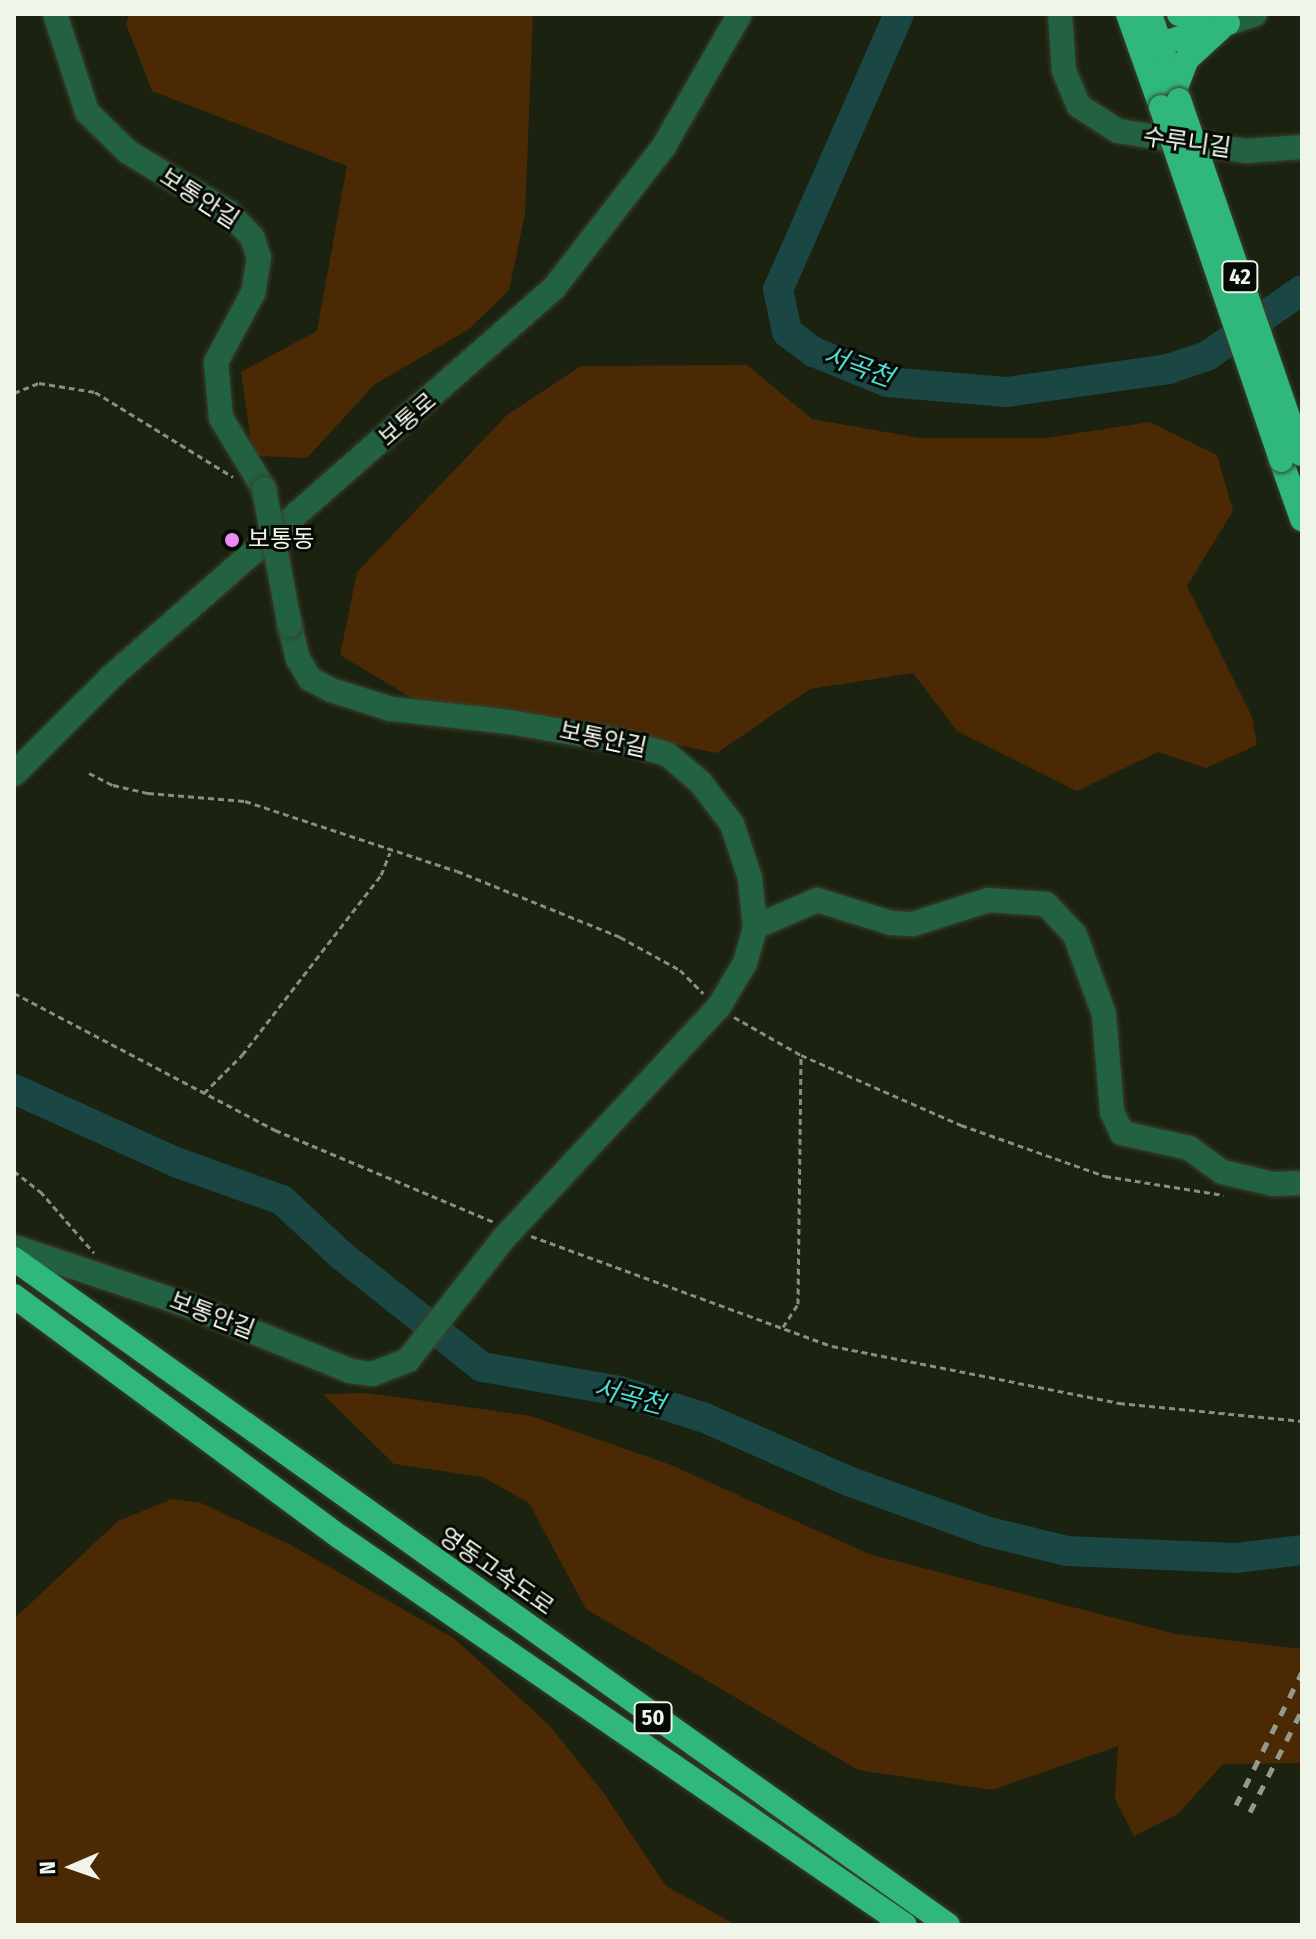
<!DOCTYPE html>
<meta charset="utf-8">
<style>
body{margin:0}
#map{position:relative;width:1316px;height:1939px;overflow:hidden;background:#1b2210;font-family:"Fira Sans Condensed","Noto Sans KR",sans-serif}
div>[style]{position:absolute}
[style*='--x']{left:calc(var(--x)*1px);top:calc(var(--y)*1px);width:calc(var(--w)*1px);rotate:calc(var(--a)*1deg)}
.green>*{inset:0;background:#4b2904}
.river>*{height:30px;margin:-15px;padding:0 15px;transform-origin:15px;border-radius:15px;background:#1a4644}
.path>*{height:3px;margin-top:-1.5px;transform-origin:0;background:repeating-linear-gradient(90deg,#888f80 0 6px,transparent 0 10px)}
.roads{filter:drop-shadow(0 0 2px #39402e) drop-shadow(0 0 2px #39402e)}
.minor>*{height:24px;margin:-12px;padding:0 12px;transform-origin:12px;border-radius:12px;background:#236143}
.highway>*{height:24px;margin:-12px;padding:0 12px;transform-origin:12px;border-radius:12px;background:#2fb77c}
.rail>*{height:5px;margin-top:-2.5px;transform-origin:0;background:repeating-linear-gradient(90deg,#939a8b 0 10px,transparent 0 20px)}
.bridges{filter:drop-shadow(0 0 2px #39402e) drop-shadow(0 0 2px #39402e)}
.minor-bridge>*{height:24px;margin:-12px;padding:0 12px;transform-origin:12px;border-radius:12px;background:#236143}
.highway-bridge>*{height:24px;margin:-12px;padding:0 12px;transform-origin:12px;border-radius:12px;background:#2fb77c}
.dots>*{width:22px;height:22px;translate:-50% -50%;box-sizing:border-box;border:4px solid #070a04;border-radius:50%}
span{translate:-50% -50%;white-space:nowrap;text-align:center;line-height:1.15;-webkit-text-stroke:6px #070a04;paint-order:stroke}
.shield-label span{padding:2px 6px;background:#070a04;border:2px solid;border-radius:6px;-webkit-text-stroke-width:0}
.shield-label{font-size:22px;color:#eff5e9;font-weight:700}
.street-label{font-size:24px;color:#eff5e9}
.poi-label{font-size:24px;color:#eff5e9}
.left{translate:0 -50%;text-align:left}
.water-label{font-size:26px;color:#50ddd9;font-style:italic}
.frame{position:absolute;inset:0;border:16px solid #eff5e9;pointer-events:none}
.north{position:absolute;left:32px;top:1827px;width:80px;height:80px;-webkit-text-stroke:6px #070a04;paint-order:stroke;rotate:268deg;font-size:22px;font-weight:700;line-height:32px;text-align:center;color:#eff5e9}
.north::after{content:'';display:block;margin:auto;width:28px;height:36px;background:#eff5e9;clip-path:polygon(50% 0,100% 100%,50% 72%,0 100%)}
</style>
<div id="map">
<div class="green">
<i style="clip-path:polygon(129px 14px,533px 14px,525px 214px,509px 290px,469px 329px,374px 385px,307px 458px,253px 456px,241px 372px,317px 331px,347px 166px,152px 91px,126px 24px)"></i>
<i style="clip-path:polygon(747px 365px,812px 419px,919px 438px,1046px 438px,1150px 422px,1217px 455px,1233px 511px,1187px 586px,1252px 717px,1257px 745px,1206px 768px,1158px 752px,1077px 791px,957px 731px,913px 673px,810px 689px,717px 753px,532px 716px,429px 708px,340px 655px,357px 572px,507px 415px,581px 366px)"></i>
<i style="clip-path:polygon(368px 1393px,531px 1416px,671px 1465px,869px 1554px,1176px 1634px,1302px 1649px,1302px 1763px,1223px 1764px,1178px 1814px,1134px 1836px,1115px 1799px,1118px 1746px,992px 1790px,858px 1770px,586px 1609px,529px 1503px,483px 1477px,394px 1464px,323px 1394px)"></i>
<i style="clip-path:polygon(172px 1499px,201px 1503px,291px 1545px,455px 1639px,548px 1724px,603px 1792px,666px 1886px,736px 1925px,14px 1925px,14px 1619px,118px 1521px)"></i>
</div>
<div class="river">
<i style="--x:899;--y:14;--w:300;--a:113.7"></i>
<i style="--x:778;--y:289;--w:44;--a:78.2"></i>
<i style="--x:787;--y:332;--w:34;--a:37"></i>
<i style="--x:814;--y:352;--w:79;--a:22.3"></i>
<i style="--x:887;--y:382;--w:120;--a:4.8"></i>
<i style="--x:1007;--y:392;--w:163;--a:-8.1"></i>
<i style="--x:1168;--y:369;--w:41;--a:-18.4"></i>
<i style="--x:1207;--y:356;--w:116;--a:-34.8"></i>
<i style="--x:14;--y:1089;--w:180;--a:24.3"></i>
<i style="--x:178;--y:1163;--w:110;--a:19.6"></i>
<i style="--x:282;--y:1200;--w:81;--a:43"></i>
<i style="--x:341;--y:1255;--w:180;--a:38.5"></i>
<i style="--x:482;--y:1367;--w:140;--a:9.9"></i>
<i style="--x:620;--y:1391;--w:89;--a:17.6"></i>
<i style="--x:705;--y:1418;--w:159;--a:23.7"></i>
<i style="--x:851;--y:1482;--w:147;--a:19.9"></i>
<i style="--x:989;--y:1532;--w:80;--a:13.7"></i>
<i style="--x:1067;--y:1551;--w:169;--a:2.4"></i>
<i style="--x:1236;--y:1558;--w:66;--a:-6.9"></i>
</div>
<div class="path">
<i style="--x:14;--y:393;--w:27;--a:-22"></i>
<i style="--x:39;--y:383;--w:57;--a:9.1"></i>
<i style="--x:95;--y:392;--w:162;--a:31.6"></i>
<i style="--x:89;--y:773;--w:27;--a:27"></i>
<i style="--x:113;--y:785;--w:36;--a:13"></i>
<i style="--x:148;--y:793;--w:97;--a:4.7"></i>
<i style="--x:245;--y:801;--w:223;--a:18.3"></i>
<i style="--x:457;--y:871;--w:176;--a:22"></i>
<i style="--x:620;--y:937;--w:68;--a:28.8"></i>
<i style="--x:680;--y:970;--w:33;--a:45"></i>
<i style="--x:14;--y:993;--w:295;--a:27.7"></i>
<i style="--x:275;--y:1130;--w:238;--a:22.8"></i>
<i style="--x:734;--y:1017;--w:77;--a:29.6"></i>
<i style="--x:801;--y:1055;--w:175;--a:23.6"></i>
<i style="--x:961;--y:1125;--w:153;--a:19.5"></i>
<i style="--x:1105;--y:1176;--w:120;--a:9.1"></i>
<i style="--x:204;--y:1093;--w:54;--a:-45"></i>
<i style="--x:242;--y:1055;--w:227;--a:-52.3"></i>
<i style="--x:381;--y:875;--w:24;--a:-68"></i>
<i style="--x:14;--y:1171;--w:33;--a:38"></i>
<i style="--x:40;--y:1191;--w:82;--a:48.9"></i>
<i style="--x:531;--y:1236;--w:320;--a:20.1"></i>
<i style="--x:832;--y:1346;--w:293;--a:11.2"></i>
<i style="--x:1119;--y:1403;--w:184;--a:5.6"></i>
<i style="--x:783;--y:1327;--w:27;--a:-57"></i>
<i style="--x:798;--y:1304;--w:248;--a:-89.3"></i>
</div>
<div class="roads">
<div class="minor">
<i style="--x:55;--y:14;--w:103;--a:71.9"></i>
<i style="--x:87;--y:112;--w:57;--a:44.3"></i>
<i style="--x:128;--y:152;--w:117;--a:31"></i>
<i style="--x:228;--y:212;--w:35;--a:46"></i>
<i style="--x:252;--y:237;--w:21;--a:71"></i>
<i style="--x:259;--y:257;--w:36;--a:99"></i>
<i style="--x:253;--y:293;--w:78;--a:118.2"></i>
<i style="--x:216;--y:362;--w:56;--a:84.9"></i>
<i style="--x:221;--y:418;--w:83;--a:58.8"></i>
<i style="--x:1060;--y:14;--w:57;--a:86"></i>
<i style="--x:1064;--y:71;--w:38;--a:67"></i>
<i style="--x:1079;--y:106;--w:46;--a:32.7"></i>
<i style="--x:1118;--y:131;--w:130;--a:8.9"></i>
<i style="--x:1246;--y:151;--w:56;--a:-4.1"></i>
<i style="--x:1228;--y:23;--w:28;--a:-18"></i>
<i style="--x:14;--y:774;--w:139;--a:-45"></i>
<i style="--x:112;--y:676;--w:588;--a:-41.28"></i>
<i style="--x:554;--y:288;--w:180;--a:-52.2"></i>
<i style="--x:664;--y:146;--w:152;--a:-60.1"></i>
<i style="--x:755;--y:927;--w:68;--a:-23.5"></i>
<i style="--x:817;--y:900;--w:77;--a:17.3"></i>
<i style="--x:891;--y:923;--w:22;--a:3"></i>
<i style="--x:913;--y:924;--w:79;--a:-17.7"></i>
<i style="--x:988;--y:900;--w:58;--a:3.9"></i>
<i style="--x:1046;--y:904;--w:42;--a:46.9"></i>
<i style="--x:1075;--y:935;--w:84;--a:69.8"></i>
<i style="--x:1104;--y:1014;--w:98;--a:85.3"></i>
<i style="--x:1112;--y:1112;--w:23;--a:65"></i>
<i style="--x:1122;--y:1133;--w:69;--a:12.6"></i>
<i style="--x:1189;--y:1148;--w:41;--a:36"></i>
<i style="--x:1222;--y:1172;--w:52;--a:13.2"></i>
<i style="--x:1273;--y:1184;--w:29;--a:-2"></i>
<i style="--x:14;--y:1247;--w:182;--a:18.5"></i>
<i style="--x:187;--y:1305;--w:176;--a:22"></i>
<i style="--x:350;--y:1371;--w:22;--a:8"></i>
<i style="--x:372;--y:1374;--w:39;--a:-21"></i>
<i style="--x:408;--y:1360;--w:155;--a:-51.8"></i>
<i style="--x:504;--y:1238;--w:314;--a:-47.1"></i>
<i style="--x:718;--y:1008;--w:52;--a:-59"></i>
<i style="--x:745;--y:963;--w:37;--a:-74"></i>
<i style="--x:755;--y:927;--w:49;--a:-95.8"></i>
<i style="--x:750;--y:878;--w:57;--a:-108.4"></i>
<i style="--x:732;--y:824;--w:53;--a:-127.3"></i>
<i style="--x:700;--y:782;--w:43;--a:-139.7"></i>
<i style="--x:667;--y:754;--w:48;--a:-164.2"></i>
<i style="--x:621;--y:741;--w:114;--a:-170.4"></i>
<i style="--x:509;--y:722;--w:119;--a:-173.7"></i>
<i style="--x:391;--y:709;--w:63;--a:-162.4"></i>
<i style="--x:331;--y:690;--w:24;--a:-152"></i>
<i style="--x:310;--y:679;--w:23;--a:-121"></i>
<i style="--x:298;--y:659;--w:34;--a:-104"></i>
</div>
<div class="highway">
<i style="--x:1128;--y:14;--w:99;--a:70.5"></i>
<i style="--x:1150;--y:14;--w:91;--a:71.4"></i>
<i style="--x:1179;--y:14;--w:40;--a:12"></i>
<i style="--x:1141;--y:50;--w:91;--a:-17.2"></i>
<i style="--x:1175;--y:90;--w:33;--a:-69"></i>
<i style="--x:1187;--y:59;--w:45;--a:-42.3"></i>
<i style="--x:1281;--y:460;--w:63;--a:70.4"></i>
<i style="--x:14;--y:1259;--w:1147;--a:35.49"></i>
<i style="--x:14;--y:1296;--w:405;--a:36.5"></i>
<i style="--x:340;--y:1537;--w:685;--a:34.48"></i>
</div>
</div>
<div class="rail">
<i style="--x:1236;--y:1805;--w:148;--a:-63.6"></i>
<i style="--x:1250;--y:1812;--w:114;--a:-63"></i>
</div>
<div class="bridges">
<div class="minor-bridge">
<i style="--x:264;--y:489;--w:139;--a:79.3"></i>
</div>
<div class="highway-bridge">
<i style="--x:1179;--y:100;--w:374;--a:71"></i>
<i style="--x:1161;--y:107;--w:373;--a:71.2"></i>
</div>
</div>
<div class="dots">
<i style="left:232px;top:540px;background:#ef8bf7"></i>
</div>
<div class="shield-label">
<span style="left:1240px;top:277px">42</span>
<span style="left:653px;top:1718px">50</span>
</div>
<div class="street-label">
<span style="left:1187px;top:143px;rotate:8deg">수루니길</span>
<span style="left:199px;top:199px;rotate:33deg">보통안길</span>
<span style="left:408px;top:420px;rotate:-41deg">보통로</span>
<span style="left:603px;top:740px;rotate:12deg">보통안길</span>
<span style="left:212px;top:1316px;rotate:21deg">보통안길</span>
<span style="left:496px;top:1572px;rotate:35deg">영동고속도로</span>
</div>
<div class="poi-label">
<span class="left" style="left:248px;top:540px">보통동</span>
</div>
<div class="water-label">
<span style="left:858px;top:367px;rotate:20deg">서곡천</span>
<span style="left:629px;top:1397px;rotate:15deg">서곡천</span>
</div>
<div class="frame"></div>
<div class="north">N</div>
</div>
